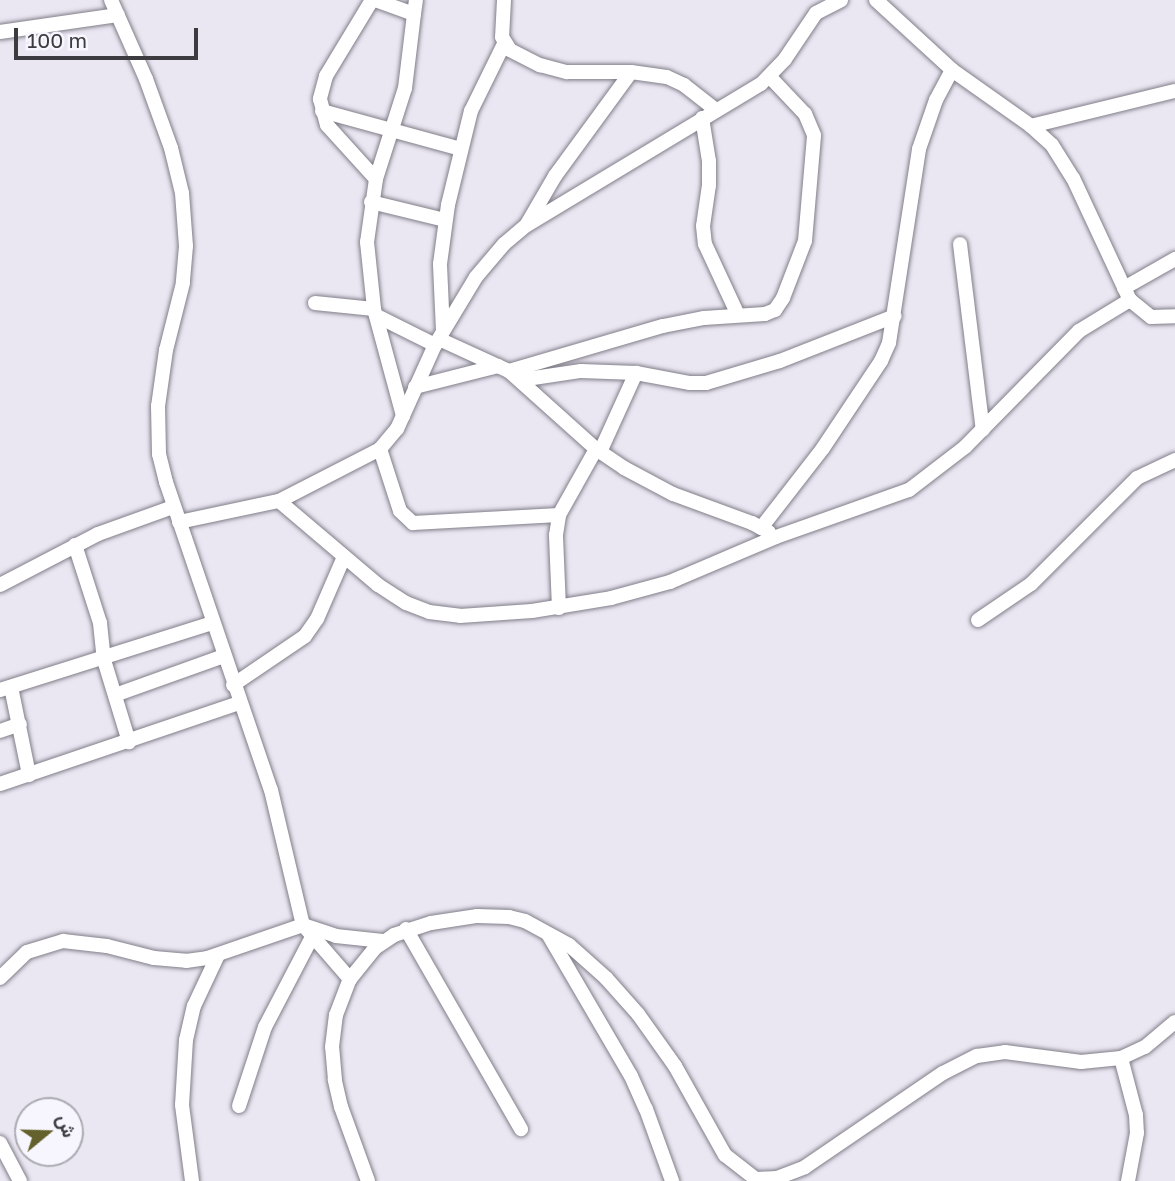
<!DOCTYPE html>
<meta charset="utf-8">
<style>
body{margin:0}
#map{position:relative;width:1175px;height:1181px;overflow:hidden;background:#eae7f2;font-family:"Golos Text",Vazirmatn,sans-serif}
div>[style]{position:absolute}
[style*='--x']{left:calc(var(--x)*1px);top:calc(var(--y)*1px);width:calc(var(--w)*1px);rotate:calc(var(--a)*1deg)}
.roads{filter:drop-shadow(0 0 2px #817e89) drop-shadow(0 0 2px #817e89)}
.minor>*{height:14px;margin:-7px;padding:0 7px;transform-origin:7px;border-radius:7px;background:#fff}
span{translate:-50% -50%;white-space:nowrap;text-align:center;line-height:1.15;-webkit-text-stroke:7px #f7f5fe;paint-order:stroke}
.north{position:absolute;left:14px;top:1097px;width:70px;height:70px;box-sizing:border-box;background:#f7f5fe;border:2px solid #acabb2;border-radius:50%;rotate:71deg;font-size:19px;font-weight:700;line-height:28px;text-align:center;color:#3c3b3f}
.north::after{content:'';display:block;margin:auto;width:24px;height:32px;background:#65612d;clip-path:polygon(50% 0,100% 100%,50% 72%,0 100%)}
.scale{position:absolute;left:14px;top:28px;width:184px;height:32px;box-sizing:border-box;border:4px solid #3c3b3f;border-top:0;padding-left:9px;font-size:21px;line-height:24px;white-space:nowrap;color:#3c3b3f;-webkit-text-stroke:5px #f7f5fe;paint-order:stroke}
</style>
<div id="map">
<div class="roads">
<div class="minor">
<i style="--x:111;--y:0;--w:86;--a:66.1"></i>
<i style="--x:146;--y:79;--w:73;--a:70.1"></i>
<i style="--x:171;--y:148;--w:46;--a:76.3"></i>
<i style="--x:182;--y:193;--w:53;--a:85.7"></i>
<i style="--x:186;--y:246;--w:37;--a:95"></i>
<i style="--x:183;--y:283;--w:69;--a:104.2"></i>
<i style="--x:166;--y:350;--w:57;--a:98.1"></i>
<i style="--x:158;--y:406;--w:48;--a:88.8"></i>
<i style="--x:159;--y:454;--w:29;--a:76"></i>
<i style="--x:166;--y:482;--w:325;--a:71.2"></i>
<i style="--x:271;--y:790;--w:139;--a:76.7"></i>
<i style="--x:303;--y:925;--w:72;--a:49"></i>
<i style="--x:372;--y:0;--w:89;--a:121.2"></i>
<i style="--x:326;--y:76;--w:24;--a:105"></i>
<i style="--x:320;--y:99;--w:27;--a:75"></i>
<i style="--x:327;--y:125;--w:73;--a:47.8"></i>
<i style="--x:375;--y:0;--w:41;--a:19.7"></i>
<i style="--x:414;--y:14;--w:75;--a:96.9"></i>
<i style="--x:405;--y:88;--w:96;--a:107.7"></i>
<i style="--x:376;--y:179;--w:64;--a:98.1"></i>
<i style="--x:367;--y:242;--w:67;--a:84"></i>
<i style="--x:374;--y:309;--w:111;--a:74.8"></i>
<i style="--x:504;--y:0;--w:37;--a:93"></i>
<i style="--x:502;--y:37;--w:15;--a:58"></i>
<i style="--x:510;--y:50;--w:34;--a:27"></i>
<i style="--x:540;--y:65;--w:28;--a:15"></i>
<i style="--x:567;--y:72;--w:64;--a:0"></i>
<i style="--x:631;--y:72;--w:36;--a:8"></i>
<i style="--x:667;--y:77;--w:19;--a:25"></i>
<i style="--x:684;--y:85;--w:41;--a:38"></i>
<i style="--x:876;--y:0;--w:103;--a:42.6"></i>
<i style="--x:952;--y:70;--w:97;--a:35.3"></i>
<i style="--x:1031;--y:126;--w:28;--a:42"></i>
<i style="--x:1052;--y:145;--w:39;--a:58"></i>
<i style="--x:1073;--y:178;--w:135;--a:65"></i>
<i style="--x:1130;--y:300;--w:27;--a:39"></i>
<i style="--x:1151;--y:317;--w:24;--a:-2"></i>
<i style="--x:414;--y:14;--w:14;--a:-82"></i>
<i style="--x:0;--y:32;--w:119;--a:-8.2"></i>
<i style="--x:322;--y:111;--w:144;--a:15.3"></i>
<i style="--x:702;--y:118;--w:44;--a:80.8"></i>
<i style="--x:709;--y:161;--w:24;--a:90"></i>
<i style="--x:709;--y:185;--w:41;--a:98.3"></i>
<i style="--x:703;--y:226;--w:18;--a:84"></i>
<i style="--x:705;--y:244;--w:78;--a:65.1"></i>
<i style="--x:1031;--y:126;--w:148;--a:-13.7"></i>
<i style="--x:371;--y:202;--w:76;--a:13.7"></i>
<i style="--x:527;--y:224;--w:56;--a:-59.7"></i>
<i style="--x:555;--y:176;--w:129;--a:-53.8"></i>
<i style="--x:960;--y:244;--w:187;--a:83"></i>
<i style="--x:1124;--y:288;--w:59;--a:-29.6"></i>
<i style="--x:315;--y:303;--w:59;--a:5.8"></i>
<i style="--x:377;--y:316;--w:65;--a:26.6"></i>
<i style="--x:443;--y:331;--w:67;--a:-92.6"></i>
<i style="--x:440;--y:264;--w:60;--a:-82.3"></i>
<i style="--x:448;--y:205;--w:97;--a:-76.3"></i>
<i style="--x:471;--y:111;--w:75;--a:-63.8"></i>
<i style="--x:439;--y:339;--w:77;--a:24.6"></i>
<i style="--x:509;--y:371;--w:117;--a:41.9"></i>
<i style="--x:596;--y:449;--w:34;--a:34"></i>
<i style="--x:624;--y:468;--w:55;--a:28"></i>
<i style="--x:673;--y:494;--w:84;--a:20.2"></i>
<i style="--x:752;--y:523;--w:19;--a:28"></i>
<i style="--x:509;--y:371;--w:160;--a:-16.3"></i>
<i style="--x:663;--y:326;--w:42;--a:-11"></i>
<i style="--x:704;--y:318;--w:61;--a:-3.8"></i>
<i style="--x:765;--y:314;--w:11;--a:-22"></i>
<i style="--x:775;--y:310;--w:14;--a:-56"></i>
<i style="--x:783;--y:298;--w:61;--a:-68.9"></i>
<i style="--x:805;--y:241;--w:106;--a:-85.1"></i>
<i style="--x:814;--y:135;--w:23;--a:-113"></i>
<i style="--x:805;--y:114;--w:51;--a:-133.4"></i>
<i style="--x:520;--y:380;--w:62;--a:-8.4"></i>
<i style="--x:581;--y:371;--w:55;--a:2.1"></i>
<i style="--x:636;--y:373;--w:55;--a:10.5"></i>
<i style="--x:690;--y:383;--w:16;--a:0"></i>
<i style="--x:706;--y:383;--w:77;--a:-16.6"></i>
<i style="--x:780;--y:361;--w:123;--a:-21.4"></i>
<i style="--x:415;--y:387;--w:86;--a:-14.2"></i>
<i style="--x:380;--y:449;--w:65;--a:72.1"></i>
<i style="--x:400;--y:511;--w:18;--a:43"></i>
<i style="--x:413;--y:523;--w:146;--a:-3.1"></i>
<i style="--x:600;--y:452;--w:87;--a:-65.5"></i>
<i style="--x:279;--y:501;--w:130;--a:40.3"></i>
<i style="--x:378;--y:585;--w:33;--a:33"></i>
<i style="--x:406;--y:603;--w:25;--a:21"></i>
<i style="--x:429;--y:612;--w:31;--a:7"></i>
<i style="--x:460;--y:616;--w:72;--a:-4"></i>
<i style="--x:532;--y:611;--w:80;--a:-9.3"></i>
<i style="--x:611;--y:598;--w:61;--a:-15.2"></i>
<i style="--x:670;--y:582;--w:115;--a:-23"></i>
<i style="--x:776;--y:537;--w:141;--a:-19.5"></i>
<i style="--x:909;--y:490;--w:71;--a:-37.5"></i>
<i style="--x:965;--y:447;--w:163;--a:-45.5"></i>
<i style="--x:1079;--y:331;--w:60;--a:-31.3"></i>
<i style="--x:179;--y:522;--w:102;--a:-11.9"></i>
<i style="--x:279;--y:501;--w:114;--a:-27.2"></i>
<i style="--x:380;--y:449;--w:26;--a:-50"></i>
<i style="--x:397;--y:429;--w:92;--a:-65.7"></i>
<i style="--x:435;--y:345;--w:79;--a:-58.9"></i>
<i style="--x:476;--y:277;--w:43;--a:-49.7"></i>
<i style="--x:504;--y:244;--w:30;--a:-40"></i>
<i style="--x:527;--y:225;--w:273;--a:-31.1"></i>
<i style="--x:761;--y:84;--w:35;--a:-46"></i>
<i style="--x:785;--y:59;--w:55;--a:-56"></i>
<i style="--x:816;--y:13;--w:28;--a:-27"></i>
<i style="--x:761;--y:528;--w:101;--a:-52.2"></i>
<i style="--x:823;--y:448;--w:105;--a:-56.3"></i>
<i style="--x:881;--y:361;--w:20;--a:-66"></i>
<i style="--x:889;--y:343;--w:196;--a:-81.2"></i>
<i style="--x:919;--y:149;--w:52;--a:-70.9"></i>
<i style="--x:936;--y:100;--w:34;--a:-62"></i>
<i style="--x:75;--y:545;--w:82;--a:72.2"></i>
<i style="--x:100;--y:623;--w:37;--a:84"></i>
<i style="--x:104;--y:660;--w:86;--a:73"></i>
<i style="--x:0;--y:585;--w:110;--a:-27.5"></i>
<i style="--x:98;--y:534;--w:80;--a:-19.8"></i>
<i style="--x:559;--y:608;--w:73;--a:-92.4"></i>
<i style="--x:556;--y:535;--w:20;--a:-81"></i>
<i style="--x:559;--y:515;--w:76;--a:-60.7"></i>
<i style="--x:978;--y:620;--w:64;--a:-34.2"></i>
<i style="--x:1031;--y:584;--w:150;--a:-45"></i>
<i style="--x:1137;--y:478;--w:42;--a:-25.3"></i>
<i style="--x:233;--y:685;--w:87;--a:-34.2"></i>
<i style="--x:305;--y:636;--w:21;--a:-55"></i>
<i style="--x:317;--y:619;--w:68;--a:-66.5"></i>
<i style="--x:11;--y:687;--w:90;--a:78.4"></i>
<i style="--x:0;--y:690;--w:223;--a:-17.5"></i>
<i style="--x:115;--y:695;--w:116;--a:-19.7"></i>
<i style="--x:0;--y:731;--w:21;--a:-19"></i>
<i style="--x:0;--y:784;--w:252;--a:-18.7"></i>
<i style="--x:406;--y:929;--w:231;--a:60.1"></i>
<i style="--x:548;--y:934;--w:164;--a:59.7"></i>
<i style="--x:631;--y:1076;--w:36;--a:66"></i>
<i style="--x:646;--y:1109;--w:77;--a:70.1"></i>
<i style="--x:0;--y:978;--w:37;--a:-44"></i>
<i style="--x:27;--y:952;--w:38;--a:-17"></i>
<i style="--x:63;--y:941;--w:44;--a:6.5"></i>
<i style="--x:107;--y:946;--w:49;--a:14.3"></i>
<i style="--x:154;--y:958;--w:32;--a:5"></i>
<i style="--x:186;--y:961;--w:21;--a:-8"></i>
<i style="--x:207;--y:958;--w:102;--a:-19"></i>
<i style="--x:303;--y:925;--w:35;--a:18"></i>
<i style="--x:336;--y:936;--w:47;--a:6.1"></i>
<i style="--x:1121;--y:1058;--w:59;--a:75.3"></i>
<i style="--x:1136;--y:1115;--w:18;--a:87"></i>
<i style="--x:1137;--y:1133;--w:49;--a:100.6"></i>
<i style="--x:239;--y:1106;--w:83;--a:-71.8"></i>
<i style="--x:265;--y:1027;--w:102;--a:-62.4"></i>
<i style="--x:0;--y:1143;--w:43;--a:62.2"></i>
<i style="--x:192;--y:1181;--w:77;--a:-97.5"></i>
<i style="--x:182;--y:1105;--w:65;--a:-86.5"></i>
<i style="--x:186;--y:1040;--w:35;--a:-77"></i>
<i style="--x:194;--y:1006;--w:56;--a:-64.8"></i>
<i style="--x:368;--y:1181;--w:79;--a:-110"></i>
<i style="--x:341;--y:1107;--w:28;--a:-103"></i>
<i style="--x:335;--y:1080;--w:33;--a:-95"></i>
<i style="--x:332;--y:1047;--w:32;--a:-83"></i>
<i style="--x:336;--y:1015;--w:39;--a:-69"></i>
<i style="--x:350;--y:979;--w:40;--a:-51"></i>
<i style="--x:375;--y:948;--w:23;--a:-34"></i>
<i style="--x:394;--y:935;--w:39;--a:-18"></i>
<i style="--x:431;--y:923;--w:47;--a:-8.7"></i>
<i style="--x:477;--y:916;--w:32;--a:2"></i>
<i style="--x:509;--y:917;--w:16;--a:14"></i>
<i style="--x:525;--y:921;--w:50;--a:28.6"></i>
<i style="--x:569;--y:945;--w:50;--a:41.7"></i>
<i style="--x:606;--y:978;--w:48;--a:48.4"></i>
<i style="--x:638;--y:1014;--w:64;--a:54.6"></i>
<i style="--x:675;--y:1066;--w:102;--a:60.7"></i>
<i style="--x:725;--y:1155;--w:39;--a:38"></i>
<i style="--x:756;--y:1179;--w:21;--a:-3"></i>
<i style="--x:777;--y:1178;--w:30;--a:-21"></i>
<i style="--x:805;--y:1167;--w:167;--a:-34.3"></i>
<i style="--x:943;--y:1073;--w:38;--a:-27"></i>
<i style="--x:977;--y:1056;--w:28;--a:-8"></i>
<i style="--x:1005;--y:1052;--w:77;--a:7.5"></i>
<i style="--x:1081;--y:1062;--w:40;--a:-5.7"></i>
<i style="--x:1121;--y:1058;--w:26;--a:-25"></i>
<i style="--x:1145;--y:1047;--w:39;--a:-40"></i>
</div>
</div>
<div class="north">ش</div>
<div class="scale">100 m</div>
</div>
